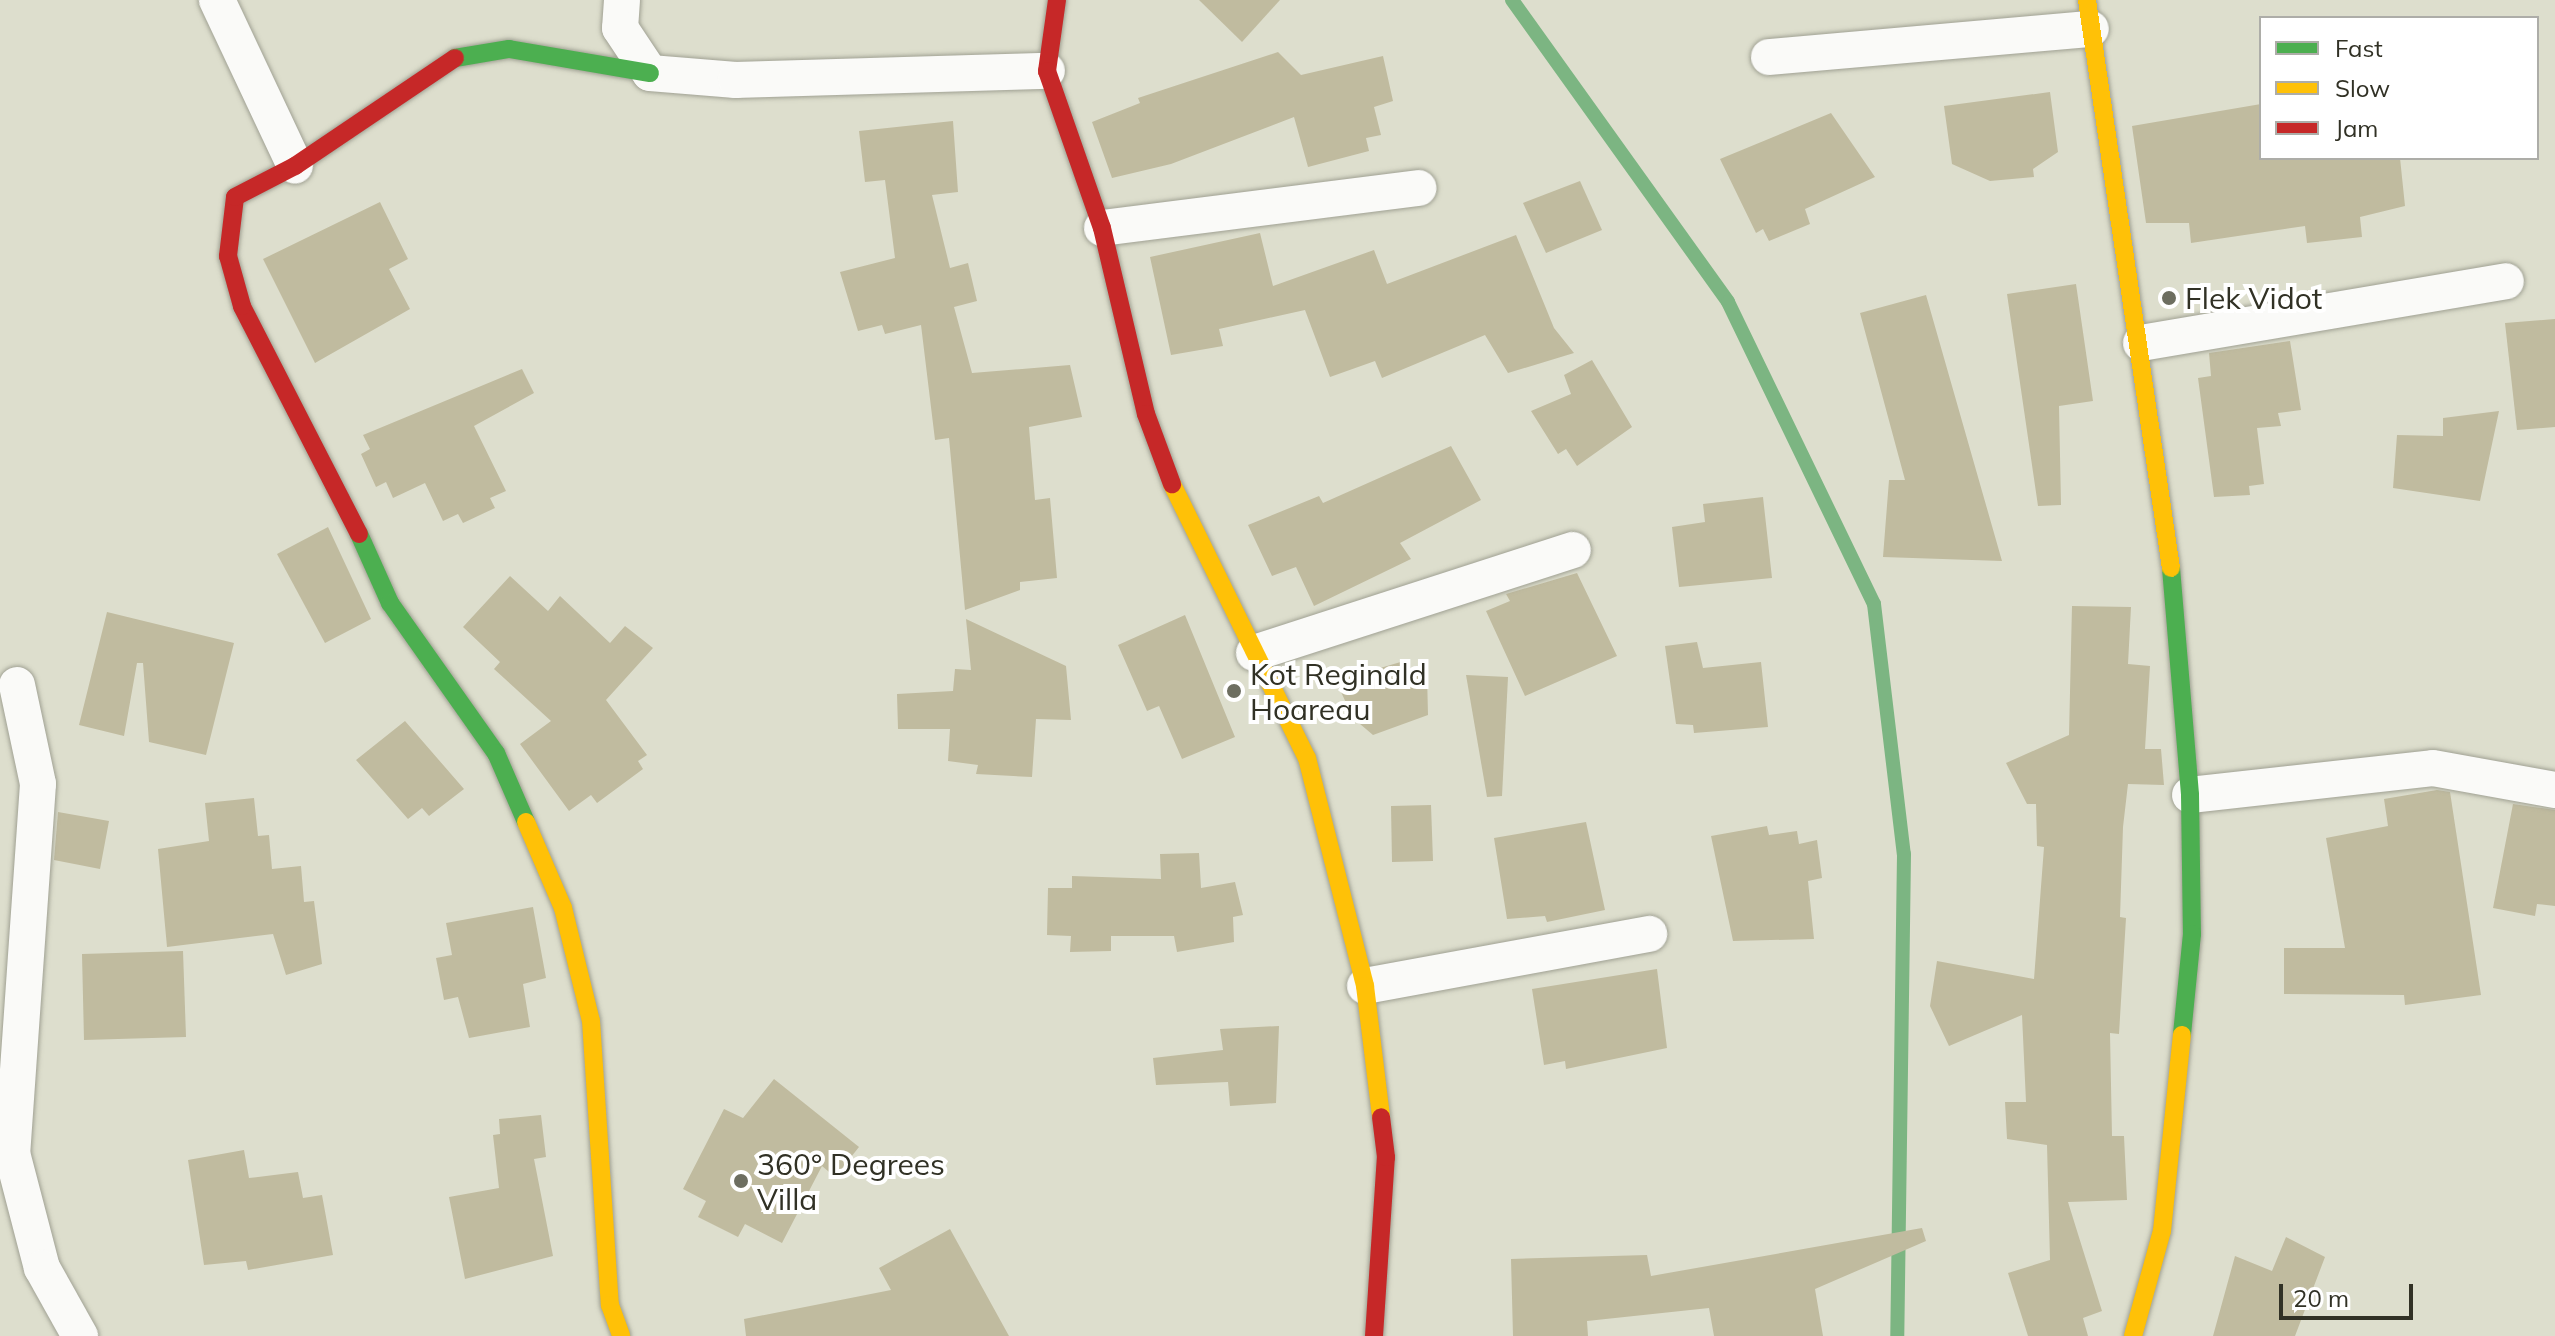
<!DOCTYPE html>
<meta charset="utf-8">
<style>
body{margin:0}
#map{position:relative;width:2555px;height:1336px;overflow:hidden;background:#dddecd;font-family:Mulish,sans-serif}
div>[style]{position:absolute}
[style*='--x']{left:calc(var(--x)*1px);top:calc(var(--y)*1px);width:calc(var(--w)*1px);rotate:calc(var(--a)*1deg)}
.stream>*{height:14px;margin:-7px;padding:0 7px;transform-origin:7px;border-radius:7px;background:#7cb582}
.building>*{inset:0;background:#c0bb9f}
.roads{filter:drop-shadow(0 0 2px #a0a193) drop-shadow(0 0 2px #a0a193)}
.street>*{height:36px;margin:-18px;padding:0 18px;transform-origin:18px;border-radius:18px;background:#fafaf8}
.fast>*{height:18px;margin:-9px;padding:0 9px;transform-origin:9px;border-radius:9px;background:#4caf50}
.slow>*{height:18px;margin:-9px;padding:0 9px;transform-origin:9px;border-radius:9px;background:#ffc107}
.jam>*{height:18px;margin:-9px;padding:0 9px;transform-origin:9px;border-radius:9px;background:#c62828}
.dots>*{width:22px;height:22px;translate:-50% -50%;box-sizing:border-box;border:4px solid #fff;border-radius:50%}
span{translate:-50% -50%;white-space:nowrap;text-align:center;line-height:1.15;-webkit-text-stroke:8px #fff;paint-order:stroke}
.poi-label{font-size:30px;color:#313125}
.left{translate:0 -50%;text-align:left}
.legend{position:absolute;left:2259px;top:16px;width:280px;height:144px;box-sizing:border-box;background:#fff;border:2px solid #adada8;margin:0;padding:10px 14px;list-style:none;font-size:24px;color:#313125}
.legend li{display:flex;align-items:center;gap:16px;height:40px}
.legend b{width:40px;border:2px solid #adada8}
.scale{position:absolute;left:2279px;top:1284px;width:134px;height:36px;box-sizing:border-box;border:4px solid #313125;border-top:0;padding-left:10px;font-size:24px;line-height:28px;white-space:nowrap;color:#313125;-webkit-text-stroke:6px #fff;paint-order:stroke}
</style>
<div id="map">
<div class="stream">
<i style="--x:1512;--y:0;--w:371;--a:54.4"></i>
<i style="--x:1728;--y:302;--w:335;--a:64.2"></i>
<i style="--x:1874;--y:604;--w:252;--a:83.2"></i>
<i style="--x:1904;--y:854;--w:482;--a:90.8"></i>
</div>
<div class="building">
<i style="clip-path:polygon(1199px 0,1280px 0,1242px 42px)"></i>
<i style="clip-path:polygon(1278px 52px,1301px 75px,1383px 56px,1393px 101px,1374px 107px,1381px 135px,1366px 138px,1369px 151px,1308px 167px,1294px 117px,1171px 164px,1112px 178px,1092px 122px,1140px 103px,1138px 98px)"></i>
<i style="clip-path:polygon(2050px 92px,2058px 152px,2033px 169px,2034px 177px,1990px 181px,1952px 164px,1944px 106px)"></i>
<i style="clip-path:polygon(2261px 104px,2261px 158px,2400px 158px,2405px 206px,2360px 217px,2362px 237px,2307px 243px,2305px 226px,2191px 243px,2189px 223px,2146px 223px,2132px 126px)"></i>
<i style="clip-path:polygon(1831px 113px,1875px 177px,1805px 209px,1810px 224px,1769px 241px,1763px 229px,1756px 233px,1720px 159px)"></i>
<i style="clip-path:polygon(953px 121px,958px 192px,932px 195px,950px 268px,968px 263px,977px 301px,954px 307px,972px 373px,1070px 365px,1082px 417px,1029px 427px,1035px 500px,1050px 498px,1057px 578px,1020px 582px,1020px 590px,965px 610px,949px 438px,935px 440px,921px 325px,885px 334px,882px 325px,858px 331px,840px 272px,895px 258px,885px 180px,865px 182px,859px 131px)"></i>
<i style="clip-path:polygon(1580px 181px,1602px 230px,1546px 253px,1523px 203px)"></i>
<i style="clip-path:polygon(380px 202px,408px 259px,389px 269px,410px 309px,315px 363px,263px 259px)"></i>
<i style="clip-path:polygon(1260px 233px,1273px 286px,1374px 250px,1387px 284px,1516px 235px,1554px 328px,1574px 353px,1508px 373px,1485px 335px,1382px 378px,1375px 361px,1330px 377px,1305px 310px,1219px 329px,1223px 346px,1171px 355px,1150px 257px)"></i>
<i style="clip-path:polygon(2076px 284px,2093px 401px,2059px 406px,2061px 505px,2038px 506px,2007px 294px)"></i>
<i style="clip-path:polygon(1926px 295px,2002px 561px,1883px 557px,1889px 480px,1905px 480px,1860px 313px)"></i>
<i style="clip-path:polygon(2555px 319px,2555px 427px,2517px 430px,2505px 323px)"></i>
<i style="clip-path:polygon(2290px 341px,2301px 410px,2278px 413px,2281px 426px,2257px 428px,2264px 484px,2249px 486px,2250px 495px,2214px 497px,2198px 378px,2211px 376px,2209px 353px)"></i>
<i style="clip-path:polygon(1592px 360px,1632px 427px,1577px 466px,1566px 449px,1558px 454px,1531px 411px,1571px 394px,1564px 375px)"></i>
<i style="clip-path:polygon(522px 369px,534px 393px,474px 426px,506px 491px,490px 498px,495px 508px,463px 523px,458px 514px,443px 521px,425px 483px,393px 498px,386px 482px,376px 487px,361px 454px,370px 449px,363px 435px)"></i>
<i style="clip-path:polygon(2499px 411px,2480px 501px,2393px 488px,2397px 435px,2443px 436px,2443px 418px)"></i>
<i style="clip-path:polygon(1451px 446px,1481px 500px,1400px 543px,1411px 559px,1314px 606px,1296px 567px,1272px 576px,1248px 525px,1319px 496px,1323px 503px)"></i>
<i style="clip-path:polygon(1763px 497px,1772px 578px,1679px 587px,1672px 527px,1705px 522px,1703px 504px)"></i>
<i style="clip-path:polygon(328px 527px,371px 619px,325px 643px,277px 554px)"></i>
<i style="clip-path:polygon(1577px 573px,1617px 656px,1525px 696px,1486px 611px,1510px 601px,1506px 594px)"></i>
<i style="clip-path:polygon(510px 576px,548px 611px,560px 596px,610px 643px,625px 626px,653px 648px,606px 700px,647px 755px,638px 761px,643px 769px,597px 803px,591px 795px,569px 811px,520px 744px,551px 721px,494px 669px,500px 662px,463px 627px)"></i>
<i style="clip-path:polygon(2072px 606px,2131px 607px,2128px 664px,2150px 666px,2145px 749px,2161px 749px,2164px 785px,2128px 784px,2123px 827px,2120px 917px,2126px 918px,2119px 1034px,2110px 1033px,2112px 1136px,2124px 1136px,2127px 1200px,2068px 1202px,2102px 1311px,2083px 1318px,2088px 1336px,2028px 1336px,2008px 1273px,2050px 1260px,2047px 1145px,2007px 1139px,2005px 1102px,2026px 1102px,2022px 1015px,1949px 1046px,1930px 1006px,1937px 961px,2034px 979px,2044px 847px,2037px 846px,2036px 804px,2027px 804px,2006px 763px,2069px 735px)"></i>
<i style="clip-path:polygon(107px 612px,234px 643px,206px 755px,149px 742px,143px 663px,137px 663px,124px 736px,79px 725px)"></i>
<i style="clip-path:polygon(1185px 615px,1235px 737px,1182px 759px,1159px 706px,1147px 711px,1118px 645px)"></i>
<i style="clip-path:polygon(966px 619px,1066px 666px,1071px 720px,1036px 719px,1032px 777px,976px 774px,978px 765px,948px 761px,950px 729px,898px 729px,897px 694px,953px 691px,955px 669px,971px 670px)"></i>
<i style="clip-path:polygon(1697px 642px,1703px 668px,1761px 662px,1768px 727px,1694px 733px,1693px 725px,1676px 724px,1665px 646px)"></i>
<i style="clip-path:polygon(1404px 661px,1409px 673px,1427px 674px,1428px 715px,1373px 735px,1353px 718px,1336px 681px)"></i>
<i style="clip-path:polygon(1466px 675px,1508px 677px,1502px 796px,1487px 797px)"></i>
<i style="clip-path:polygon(405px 721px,464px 789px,429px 816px,422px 808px,408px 819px,356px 760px)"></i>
<i style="clip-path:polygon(2437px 790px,2450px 792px,2481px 995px,2405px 1005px,2404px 995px,2284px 994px,2284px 948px,2345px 948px,2326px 838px,2388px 826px,2384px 799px)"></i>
<i style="clip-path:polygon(254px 798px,258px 836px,269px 835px,272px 869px,301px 866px,304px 902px,314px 901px,322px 964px,286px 975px,273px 934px,167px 947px,158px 849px,209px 841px,205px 803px)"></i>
<i style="clip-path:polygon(2513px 804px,2555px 810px,2555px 906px,2537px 904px,2535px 916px,2493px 908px)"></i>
<i style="clip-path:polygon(1431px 805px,1433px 861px,1392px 862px,1391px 806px)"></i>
<i style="clip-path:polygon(58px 812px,109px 821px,100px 869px,54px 860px)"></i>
<i style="clip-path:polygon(1586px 822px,1605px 910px,1547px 922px,1545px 916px,1507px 919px,1494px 838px)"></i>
<i style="clip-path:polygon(1767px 826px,1769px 835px,1797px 831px,1799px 844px,1817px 840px,1822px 878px,1808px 881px,1814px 939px,1733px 941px,1711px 836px)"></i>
<i style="clip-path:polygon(1199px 853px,1201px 888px,1235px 882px,1243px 915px,1233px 917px,1234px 942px,1177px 952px,1174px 936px,1111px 936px,1111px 951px,1070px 952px,1071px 936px,1047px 935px,1048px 888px,1072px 888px,1072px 876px,1161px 879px,1160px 854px)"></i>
<i style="clip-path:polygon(533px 907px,546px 978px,523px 984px,530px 1027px,469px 1038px,458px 997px,444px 1000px,436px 958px,452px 955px,446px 923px)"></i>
<i style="clip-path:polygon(183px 951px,186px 1037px,84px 1040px,82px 954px)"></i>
<i style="clip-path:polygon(1657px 969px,1667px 1048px,1566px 1069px,1565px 1061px,1544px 1065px,1532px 989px)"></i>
<i style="clip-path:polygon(1279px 1026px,1276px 1103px,1230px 1106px,1228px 1082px,1156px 1085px,1153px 1058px,1223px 1050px,1220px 1029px)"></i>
<i style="clip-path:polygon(774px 1079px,859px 1147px,835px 1177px,822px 1166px,782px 1243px,745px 1224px,738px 1237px,698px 1217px,706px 1201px,683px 1189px,724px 1109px,743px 1118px)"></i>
<i style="clip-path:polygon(541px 1115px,546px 1157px,534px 1159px,553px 1256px,465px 1279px,449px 1197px,499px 1188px,493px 1135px,500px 1134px,499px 1119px)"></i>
<i style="clip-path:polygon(244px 1150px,249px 1178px,298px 1172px,303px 1198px,322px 1195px,333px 1255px,248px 1270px,246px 1261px,204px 1265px,188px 1160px)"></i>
<i style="clip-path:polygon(1922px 1228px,1926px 1241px,1815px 1289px,1823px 1336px,1714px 1336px,1709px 1308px,1587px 1321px,1588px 1336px,1513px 1336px,1511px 1259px,1647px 1255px,1651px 1276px)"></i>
<i style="clip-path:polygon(950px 1229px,1009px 1336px,746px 1336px,744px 1319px,891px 1290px,879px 1268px)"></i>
<i style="clip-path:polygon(2286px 1237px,2325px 1257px,2295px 1336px,2213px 1336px,2235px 1256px,2272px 1271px)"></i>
</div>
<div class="roads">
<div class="street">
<i style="--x:217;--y:0;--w:183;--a:64.8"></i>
<i style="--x:622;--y:0;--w:28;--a:94"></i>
<i style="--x:620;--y:28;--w:54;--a:56.3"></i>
<i style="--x:650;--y:73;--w:86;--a:4.7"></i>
<i style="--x:736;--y:80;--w:311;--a:-1.7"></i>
<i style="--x:1769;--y:57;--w:323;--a:-5"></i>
<i style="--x:1102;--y:228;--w:319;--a:-7.2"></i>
<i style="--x:2141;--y:343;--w:370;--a:-9.6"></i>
<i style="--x:1254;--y:653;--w:335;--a:-17.9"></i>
<i style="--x:17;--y:685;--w:101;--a:78"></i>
<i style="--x:38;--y:784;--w:370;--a:94"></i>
<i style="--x:12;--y:1153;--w:119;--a:75.4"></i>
<i style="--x:42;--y:1268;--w:78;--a:60.8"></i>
<i style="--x:2190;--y:795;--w:244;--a:-6.3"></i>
<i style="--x:2433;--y:768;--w:124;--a:10.2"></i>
<i style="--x:1365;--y:986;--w:289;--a:-10.4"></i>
</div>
<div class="fast">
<i style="--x:455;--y:58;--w:55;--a:-9.5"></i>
<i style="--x:509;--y:49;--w:143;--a:9.7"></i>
<i style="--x:359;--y:534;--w:76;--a:65.8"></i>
<i style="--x:390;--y:603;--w:184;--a:54.8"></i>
<i style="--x:496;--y:753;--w:75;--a:66.5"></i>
<i style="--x:2171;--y:568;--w:228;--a:85.2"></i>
<i style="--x:2190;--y:795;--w:139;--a:89.2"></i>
<i style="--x:2192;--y:934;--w:101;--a:95.7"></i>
</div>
<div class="slow">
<i style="--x:2087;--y:0;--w:574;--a:81.59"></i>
<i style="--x:1172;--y:484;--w:305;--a:63.8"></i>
<i style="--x:1307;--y:758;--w:235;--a:75.7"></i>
<i style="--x:1365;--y:986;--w:132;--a:83"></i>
<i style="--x:526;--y:822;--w:94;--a:66.7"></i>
<i style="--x:563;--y:908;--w:116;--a:76.1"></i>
<i style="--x:591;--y:1021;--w:285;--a:86.2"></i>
<i style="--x:610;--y:1305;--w:33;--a:70"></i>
<i style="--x:2133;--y:1336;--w:109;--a:-74.6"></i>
<i style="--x:2162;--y:1231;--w:197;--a:-84.2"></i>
</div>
<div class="jam">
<i style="--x:1057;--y:0;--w:72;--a:98"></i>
<i style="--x:1047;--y:71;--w:166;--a:70.7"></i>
<i style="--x:1102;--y:228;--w:191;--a:76.7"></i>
<i style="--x:1146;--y:414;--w:75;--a:69.6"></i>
<i style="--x:359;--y:534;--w:256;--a:-117.2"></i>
<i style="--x:242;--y:306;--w:52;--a:-105.6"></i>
<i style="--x:228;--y:256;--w:59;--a:-83.2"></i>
<i style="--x:235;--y:197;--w:68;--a:-27.3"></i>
<i style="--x:295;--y:166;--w:193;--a:-34"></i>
<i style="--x:1374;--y:1336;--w:179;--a:-86.2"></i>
<i style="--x:1386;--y:1157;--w:40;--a:-97.1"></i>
</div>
</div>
<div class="dots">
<i style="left:2169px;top:298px;background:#6d6e60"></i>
<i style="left:1234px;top:691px;background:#6d6e60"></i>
<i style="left:741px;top:1181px;background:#6d6e60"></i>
</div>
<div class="poi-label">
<span class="left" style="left:2185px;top:298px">Flek Vidot</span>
<span class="left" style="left:1250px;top:691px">Kot Reginald<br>Hoareau</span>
<span class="left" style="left:757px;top:1181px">360° Degrees<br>Villa</span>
</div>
<ul class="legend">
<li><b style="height:10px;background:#4caf50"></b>Fast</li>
<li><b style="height:10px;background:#ffc107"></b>Slow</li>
<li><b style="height:10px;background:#c62828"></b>Jam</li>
</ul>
<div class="scale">20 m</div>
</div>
